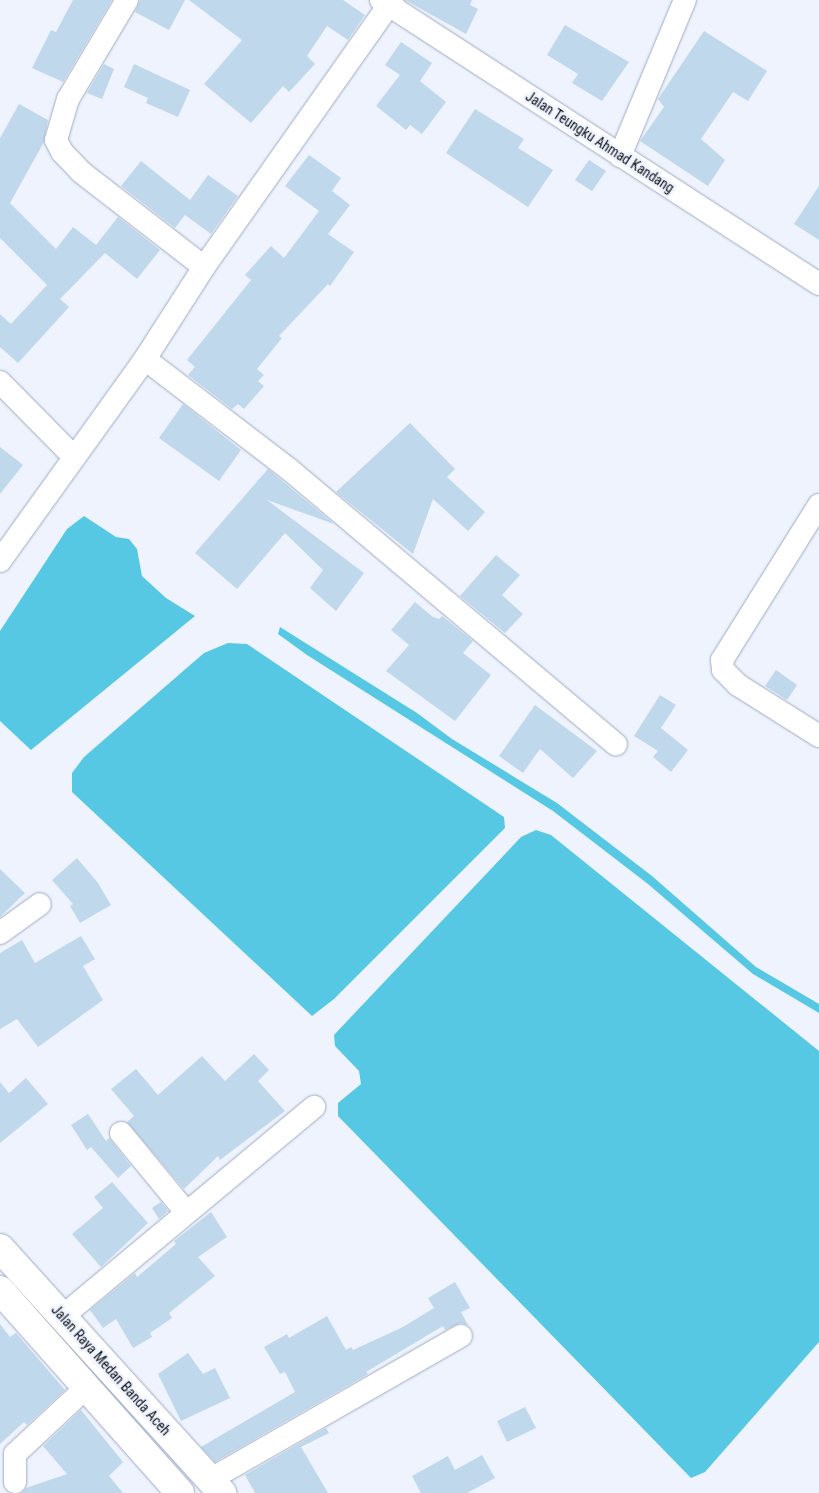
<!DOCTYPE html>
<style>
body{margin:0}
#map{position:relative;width:819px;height:1493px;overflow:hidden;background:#eef3fd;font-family:"Roboto Condensed",sans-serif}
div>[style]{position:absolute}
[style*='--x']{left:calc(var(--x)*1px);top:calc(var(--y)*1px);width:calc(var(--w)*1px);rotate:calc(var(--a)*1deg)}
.water>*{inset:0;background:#57c8e3}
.building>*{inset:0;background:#bfd8eb}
.roads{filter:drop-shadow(0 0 1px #9fabc3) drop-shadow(0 0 1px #9fabc3)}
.minor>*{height:22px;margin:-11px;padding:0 11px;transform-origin:11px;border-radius:11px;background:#fff}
.highway>*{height:28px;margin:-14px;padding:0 14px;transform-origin:14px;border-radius:14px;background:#fff}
span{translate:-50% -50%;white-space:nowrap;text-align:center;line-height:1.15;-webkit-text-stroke:5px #eef3fd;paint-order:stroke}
.street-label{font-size:14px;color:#0c1018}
</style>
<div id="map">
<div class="water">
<i style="clip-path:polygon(84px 516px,116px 537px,129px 539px,137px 549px,142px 576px,166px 598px,195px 616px,31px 750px,0 721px,0 631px,67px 529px)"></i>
<i style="clip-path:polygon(280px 627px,417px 713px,452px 739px,557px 803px,652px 876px,756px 967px,819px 1004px,819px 1013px,753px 974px,648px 884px,553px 811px,307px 655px,278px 634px)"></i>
<i style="clip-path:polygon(228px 643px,247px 644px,504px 817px,505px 828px,334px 999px,312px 1016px,72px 792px,72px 773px,84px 757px,204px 653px)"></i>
<i style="clip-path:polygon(536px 830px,551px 835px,819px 1051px,819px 1342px,705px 1472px,691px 1478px,338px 1116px,338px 1103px,361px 1084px,359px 1071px,335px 1046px,334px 1035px,521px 837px)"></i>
</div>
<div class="building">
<i style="clip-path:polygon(73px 0,112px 0,63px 82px,32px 68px,51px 30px,56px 32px)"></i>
<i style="clip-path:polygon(140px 0,185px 0,169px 30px,135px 12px)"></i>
<i style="clip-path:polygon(189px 0,343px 0,365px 15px,348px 40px,327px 26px,307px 56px,315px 64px,289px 92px,283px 86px,251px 123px,204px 84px,242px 40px)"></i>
<i style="clip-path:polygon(405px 0,472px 0,470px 5px,478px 9px,466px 34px)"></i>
<i style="clip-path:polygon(565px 25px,629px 62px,602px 101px,572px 83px,578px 74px,547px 55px)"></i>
<i style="clip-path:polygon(704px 31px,767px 71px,748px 101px,733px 92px,701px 139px,725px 160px,708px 186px,640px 141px,664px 107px,658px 99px)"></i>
<i style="clip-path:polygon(401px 42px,432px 63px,420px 81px,446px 102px,422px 134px,410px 125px,406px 130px,376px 106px,400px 75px,385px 65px)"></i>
<i style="clip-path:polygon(104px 64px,114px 69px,102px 99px,87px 93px)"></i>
<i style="clip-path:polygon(134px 64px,190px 90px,178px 117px,146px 103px,148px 98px,124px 87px)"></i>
<i style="clip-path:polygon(19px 104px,48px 120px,44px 142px,10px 203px,56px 249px,73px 227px,96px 245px,118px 217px,160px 250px,137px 279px,105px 253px,60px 299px,69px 307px,18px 363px,0 347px,0 314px,11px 324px,47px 285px,0 238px,0 138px)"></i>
<i style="clip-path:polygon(475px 109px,524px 139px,518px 148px,553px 170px,528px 207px,446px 153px)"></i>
<i style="clip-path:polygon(309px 155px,341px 178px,332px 191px,350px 205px,328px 234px,354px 252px,330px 286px,328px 284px,279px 336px,282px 338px,257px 369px,264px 375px,258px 381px,264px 386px,244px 409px,238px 404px,232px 409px,188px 375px,195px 367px,187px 360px,251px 280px,245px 275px,271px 246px,284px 258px,319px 211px,285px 186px)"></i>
<i style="clip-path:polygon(589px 160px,606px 171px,592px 191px,575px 180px)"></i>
<i style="clip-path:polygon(141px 161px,190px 200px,208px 175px,238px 196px,211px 234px,185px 215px,175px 228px,121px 186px)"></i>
<i style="clip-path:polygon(819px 186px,819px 240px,794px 224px)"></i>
<i style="clip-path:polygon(183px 404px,241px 450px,219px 481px,159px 438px)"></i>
<i style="clip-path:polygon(410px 423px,455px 469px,447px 477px,485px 512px,468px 531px,433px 499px,413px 554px,336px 492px)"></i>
<i style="clip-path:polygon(0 447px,23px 465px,0 494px)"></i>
<i style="clip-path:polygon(268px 469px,334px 524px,267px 500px,364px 573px,336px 611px,310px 588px,323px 570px,285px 533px,237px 589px,195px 553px)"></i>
<i style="clip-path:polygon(496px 555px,520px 575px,502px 595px,523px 614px,505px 633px,460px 596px)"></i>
<i style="clip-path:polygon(415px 602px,433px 617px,439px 619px,442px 616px,473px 641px,463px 653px,491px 675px,455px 721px,386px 671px,409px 645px,391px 630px)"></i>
<i style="clip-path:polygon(776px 670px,797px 685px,787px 700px,765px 686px)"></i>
<i style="clip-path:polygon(660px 695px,676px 705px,661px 728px,688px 750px,671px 772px,653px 757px,658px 751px,634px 736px)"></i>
<i style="clip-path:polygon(535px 705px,597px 751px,573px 778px,540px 749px,523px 773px,499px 756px)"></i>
<i style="clip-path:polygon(77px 858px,98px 883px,111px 905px,80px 923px,70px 906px,73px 904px,52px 880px)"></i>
<i style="clip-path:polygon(0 869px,25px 893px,0 917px)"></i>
<i style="clip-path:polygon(81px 936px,95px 959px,83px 966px,103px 1000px,38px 1047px,17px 1019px,0 1029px,0 953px,22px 940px,35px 963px)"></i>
<i style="clip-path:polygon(254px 1054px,269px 1070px,258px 1081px,285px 1111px,220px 1160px,218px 1156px,184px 1189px,127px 1122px,134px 1116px,111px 1089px,136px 1069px,158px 1095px,202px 1056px,225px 1081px)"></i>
<i style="clip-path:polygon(26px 1078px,48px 1104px,0 1143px,0 1082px,9px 1093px)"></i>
<i style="clip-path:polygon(88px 1114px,106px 1141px,109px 1138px,131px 1166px,118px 1178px,91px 1147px,87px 1150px,71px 1125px)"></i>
<i style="clip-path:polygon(112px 1182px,148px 1223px,101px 1267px,72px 1234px,103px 1208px,94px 1197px)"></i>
<i style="clip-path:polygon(161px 1202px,168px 1211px,159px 1219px,152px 1208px)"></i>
<i style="clip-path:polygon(211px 1212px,227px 1237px,198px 1257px,215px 1276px,169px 1313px,172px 1318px,150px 1333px,152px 1337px,133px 1348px,116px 1319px,103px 1328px,90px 1310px,135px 1273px,137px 1277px,176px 1244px,174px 1241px)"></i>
<i style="clip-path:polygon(455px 1282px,470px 1308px,461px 1312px,468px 1325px,461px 1323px,445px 1330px,443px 1326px,366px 1372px,368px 1374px,215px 1462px,201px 1447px,295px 1392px,285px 1372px,280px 1374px,264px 1347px,287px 1334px,289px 1338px,327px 1316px,346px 1350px,351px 1347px,353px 1350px,403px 1327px,434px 1308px,428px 1298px)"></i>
<i style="clip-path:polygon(0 1324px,10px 1337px,16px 1333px,65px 1390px,27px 1425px,24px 1422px,0 1444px)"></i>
<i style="clip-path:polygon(188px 1353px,203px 1374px,215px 1368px,230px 1398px,181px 1421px,158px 1374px)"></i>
<i style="clip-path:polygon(525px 1407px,536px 1428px,507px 1442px,497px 1421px)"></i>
<i style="clip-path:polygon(81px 1410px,123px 1462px,109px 1476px,123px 1493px,22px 1493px,26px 1488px,67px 1474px,43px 1446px)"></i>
<i style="clip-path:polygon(326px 1428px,329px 1433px,301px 1447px,328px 1493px,255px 1493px,245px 1475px)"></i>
<i style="clip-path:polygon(482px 1455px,495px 1478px,467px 1493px,421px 1493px,412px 1476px,448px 1456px,455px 1470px)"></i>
</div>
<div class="roads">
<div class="minor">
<i style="--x:127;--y:0;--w:115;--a:120.8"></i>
<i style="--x:68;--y:99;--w:43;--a:106.3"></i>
<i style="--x:56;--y:140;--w:13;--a:63"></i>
<i style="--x:62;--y:152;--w:28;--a:46"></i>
<i style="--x:81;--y:172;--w:155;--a:37.7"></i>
<i style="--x:381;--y:0;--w:522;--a:32.96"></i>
<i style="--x:620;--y:156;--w:169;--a:-67.4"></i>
<i style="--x:145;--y:359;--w:183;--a:37.4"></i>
<i style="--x:290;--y:470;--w:426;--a:40.1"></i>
<i style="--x:0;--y:382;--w:104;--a:45.4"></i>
<i style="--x:819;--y:505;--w:183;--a:122"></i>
<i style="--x:722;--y:660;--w:10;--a:84"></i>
<i style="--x:723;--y:670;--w:21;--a:45"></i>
<i style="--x:738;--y:685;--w:96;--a:32.2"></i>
<i style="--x:0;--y:561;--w:249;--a:-54.3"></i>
<i style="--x:145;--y:359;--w:109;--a:-57.3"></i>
<i style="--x:204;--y:267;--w:327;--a:-54.8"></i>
<i style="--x:0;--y:933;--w:49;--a:-35.9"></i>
<i style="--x:121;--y:1133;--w:102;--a:50.6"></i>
<i style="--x:63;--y:1316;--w:327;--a:-39.8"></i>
<i style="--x:211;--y:1479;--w:288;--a:-29.8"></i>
<i style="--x:15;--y:1482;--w:28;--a:-90"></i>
<i style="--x:15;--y:1454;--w:100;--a:-43"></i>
</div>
<div class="highway">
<i style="--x:0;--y:1248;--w:331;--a:47.8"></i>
<i style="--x:0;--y:1290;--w:271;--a:48.4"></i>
</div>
</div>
<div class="street-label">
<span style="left:600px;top:142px;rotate:33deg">Jalan Teungku Ahmad Kandang</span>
<span style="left:111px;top:1370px;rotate:48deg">Jalan Raya Medan Banda Aceh</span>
</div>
</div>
